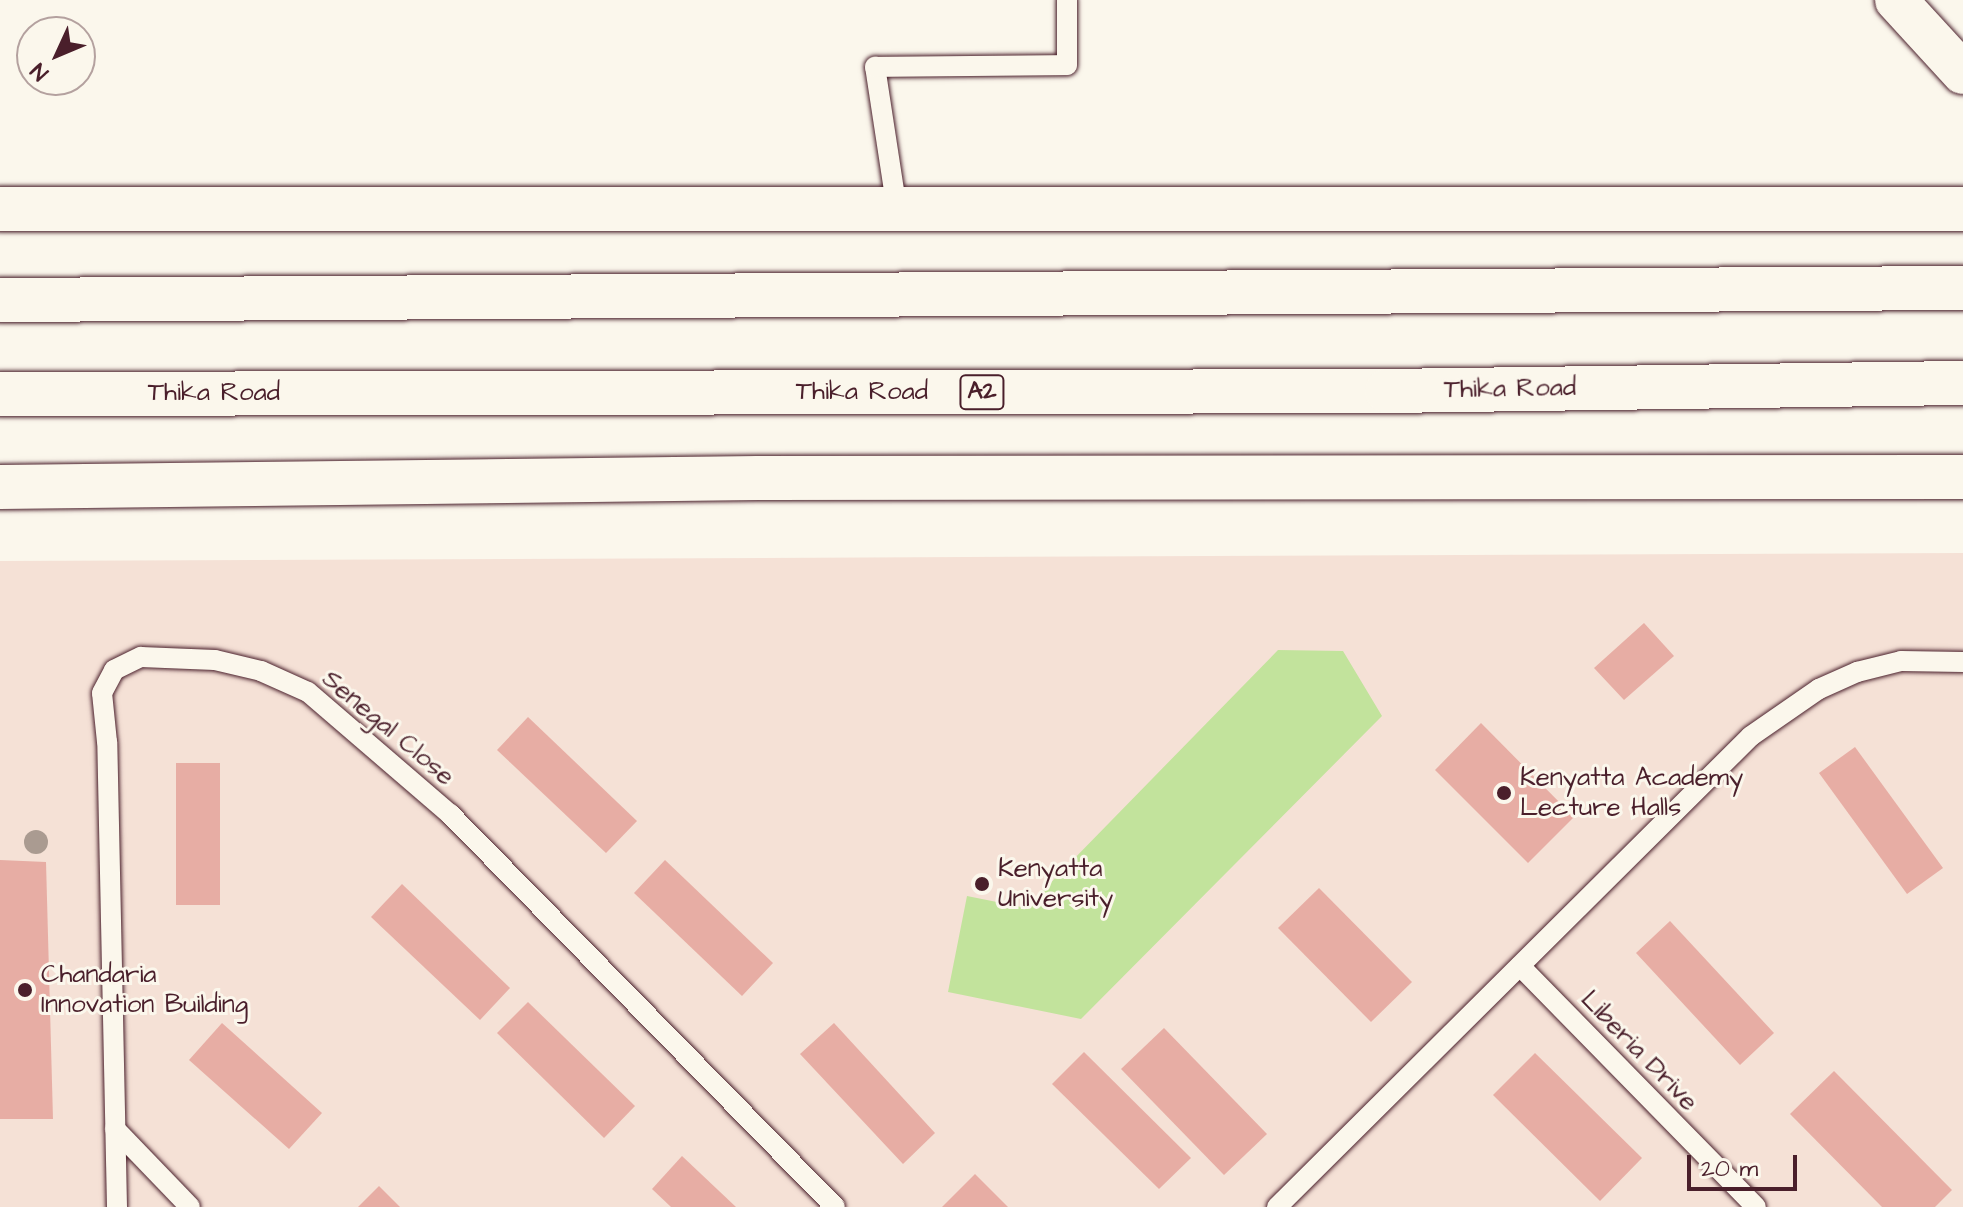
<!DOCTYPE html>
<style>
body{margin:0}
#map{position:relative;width:1963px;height:1207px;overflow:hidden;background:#fbf7ec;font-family:"Architects Daughter",sans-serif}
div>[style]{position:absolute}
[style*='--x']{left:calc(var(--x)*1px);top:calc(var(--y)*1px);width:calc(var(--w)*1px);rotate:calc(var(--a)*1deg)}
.built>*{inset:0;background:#f5e1d6}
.green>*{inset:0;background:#c2e39c}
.building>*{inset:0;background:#e7ada4}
.roads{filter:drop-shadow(0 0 2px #4a1f2b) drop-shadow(0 0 2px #4a1f2b)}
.service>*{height:20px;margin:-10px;padding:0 10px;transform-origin:10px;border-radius:10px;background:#fbf7ec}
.minor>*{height:42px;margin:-21px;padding:0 21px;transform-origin:21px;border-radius:21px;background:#fbf7ec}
.secondary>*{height:44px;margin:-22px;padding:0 22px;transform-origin:22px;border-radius:22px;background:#fbf7ec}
.trunk>*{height:44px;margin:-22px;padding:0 22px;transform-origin:22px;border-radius:22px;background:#fbf7ec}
.trees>*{width:24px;height:24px;margin:-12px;border-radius:50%;background:#aa9b91}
.dots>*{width:22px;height:22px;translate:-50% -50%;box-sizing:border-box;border:4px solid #fbf7ec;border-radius:50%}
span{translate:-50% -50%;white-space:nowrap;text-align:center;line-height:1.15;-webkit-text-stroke:6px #fbf7ec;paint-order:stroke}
.shield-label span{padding:2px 6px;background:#fbf7ec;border:2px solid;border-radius:6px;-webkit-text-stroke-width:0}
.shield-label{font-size:24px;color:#4a1f2b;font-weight:700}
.street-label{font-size:26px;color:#4a1f2b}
.poi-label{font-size:26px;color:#4a1f2b}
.left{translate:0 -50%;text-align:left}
.north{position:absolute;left:16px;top:16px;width:80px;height:80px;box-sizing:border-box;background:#fbf7ec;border:2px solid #b4a19f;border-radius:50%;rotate:226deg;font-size:22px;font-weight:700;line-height:32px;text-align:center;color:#4a1f2b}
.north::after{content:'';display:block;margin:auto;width:28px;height:36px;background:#4a1f2b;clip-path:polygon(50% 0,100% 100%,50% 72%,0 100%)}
.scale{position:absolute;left:1687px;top:1155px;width:110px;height:36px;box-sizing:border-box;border:4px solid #4a1f2b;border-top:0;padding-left:10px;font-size:24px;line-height:28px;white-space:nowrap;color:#4a1f2b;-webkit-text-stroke:6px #fbf7ec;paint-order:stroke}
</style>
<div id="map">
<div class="built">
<i style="clip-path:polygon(1963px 553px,1963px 1207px,0 1207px,0 561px)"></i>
</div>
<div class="green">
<i style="clip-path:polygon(1278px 650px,1343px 651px,1382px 716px,1081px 1019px,948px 992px,967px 896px,1026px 908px)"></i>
</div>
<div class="building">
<i style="clip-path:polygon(1644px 623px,1674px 656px,1624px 700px,1594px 668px)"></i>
<i style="clip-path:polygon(528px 717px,637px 821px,606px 853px,497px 750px)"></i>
<i style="clip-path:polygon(1481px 723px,1574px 817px,1528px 863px,1435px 770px)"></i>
<i style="clip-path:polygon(1855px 747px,1943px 868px,1907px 894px,1819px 773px)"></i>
<i style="clip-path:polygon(176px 763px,220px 763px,220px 905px,176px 905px)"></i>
<i style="clip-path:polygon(0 860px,46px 862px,53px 1119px,0 1119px)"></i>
<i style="clip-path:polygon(665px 860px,773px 963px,742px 996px,634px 893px)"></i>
<i style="clip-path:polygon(402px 884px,510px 988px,480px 1020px,371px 917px)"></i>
<i style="clip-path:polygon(1319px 888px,1412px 982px,1371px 1022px,1278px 928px)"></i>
<i style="clip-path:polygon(1670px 921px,1774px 1033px,1740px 1065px,1636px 953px)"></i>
<i style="clip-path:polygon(528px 1002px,635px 1106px,604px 1138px,497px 1033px)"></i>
<i style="clip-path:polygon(222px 1023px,322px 1113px,289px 1149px,189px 1060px)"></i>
<i style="clip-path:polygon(834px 1023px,935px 1133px,903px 1164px,800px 1054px)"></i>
<i style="clip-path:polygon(1164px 1028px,1267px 1134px,1224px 1175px,1121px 1069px)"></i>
<i style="clip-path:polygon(1084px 1052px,1191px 1158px,1159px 1189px,1052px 1084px)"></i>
<i style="clip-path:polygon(1535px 1053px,1642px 1158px,1600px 1201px,1493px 1095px)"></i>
<i style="clip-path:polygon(1834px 1071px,1952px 1190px,1935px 1207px,1882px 1207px,1790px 1114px)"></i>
<i style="clip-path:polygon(682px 1156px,736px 1207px,671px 1207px,652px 1189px)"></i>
<i style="clip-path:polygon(975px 1174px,1008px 1207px,942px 1207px)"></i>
<i style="clip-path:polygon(379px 1186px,400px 1207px,358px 1207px)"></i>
</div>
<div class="roads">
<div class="service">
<i style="--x:897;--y:210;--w:145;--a:-98.7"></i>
<i style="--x:875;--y:67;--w:192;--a:-0.6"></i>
<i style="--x:1067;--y:65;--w:65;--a:-90"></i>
<i style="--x:1520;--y:966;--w:337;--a:45.6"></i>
<i style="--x:115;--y:1129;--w:108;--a:46.1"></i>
<i style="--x:117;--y:1207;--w:465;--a:-91.2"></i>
<i style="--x:107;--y:742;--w:49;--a:-95.8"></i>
<i style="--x:102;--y:693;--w:26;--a:-62"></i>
<i style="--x:114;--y:670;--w:30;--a:-26"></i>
<i style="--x:141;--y:657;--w:74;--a:2.3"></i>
<i style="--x:215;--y:660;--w:47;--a:13.4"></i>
<i style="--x:261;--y:671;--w:51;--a:24.1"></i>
<i style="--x:308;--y:692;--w:187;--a:40.7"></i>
<i style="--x:450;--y:814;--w:550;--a:45.59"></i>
<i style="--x:1277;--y:1207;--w:668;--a:-44.82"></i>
<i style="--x:1751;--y:736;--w:83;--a:-34.7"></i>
<i style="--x:1819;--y:689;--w:42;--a:-24.1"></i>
<i style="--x:1857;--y:672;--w:45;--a:-14"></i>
<i style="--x:1901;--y:661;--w:62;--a:0.9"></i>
</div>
<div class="minor">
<i style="--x:1896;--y:0;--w:99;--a:47.5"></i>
</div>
<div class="secondary">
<i style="--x:0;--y:209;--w:1963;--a:0"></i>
<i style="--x:0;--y:487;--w:758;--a:-0.68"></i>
<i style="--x:758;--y:478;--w:1205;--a:-0.05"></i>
</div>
<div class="trunk">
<i style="--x:0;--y:300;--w:1963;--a:-0.35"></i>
<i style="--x:0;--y:394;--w:1387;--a:-0.12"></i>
<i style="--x:1387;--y:391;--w:576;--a:-0.8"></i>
</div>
</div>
<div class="trees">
<i style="left:36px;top:842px"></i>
</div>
<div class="dots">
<i style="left:1504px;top:793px;background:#4a1f2b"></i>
<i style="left:982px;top:884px;background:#4a1f2b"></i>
<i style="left:25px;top:990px;background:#4a1f2b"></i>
</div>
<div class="shield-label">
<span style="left:982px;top:392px">A2</span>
</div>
<div class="street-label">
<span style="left:1510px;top:389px;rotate:-1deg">Thika Road</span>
<span style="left:862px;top:392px">Thika Road</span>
<span style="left:214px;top:393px">Thika Road</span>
<span style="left:388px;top:728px;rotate:40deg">Senegal Close</span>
<span style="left:1639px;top:1051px;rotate:46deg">Liberia Drive</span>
</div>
<div class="poi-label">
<span class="left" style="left:1520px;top:793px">Kenyatta Academy<br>Lecture Halls</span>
<span class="left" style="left:998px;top:884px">Kenyatta<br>University</span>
<span class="left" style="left:41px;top:990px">Chandaria<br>Innovation Building</span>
</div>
<div class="north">N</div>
<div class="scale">20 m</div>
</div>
